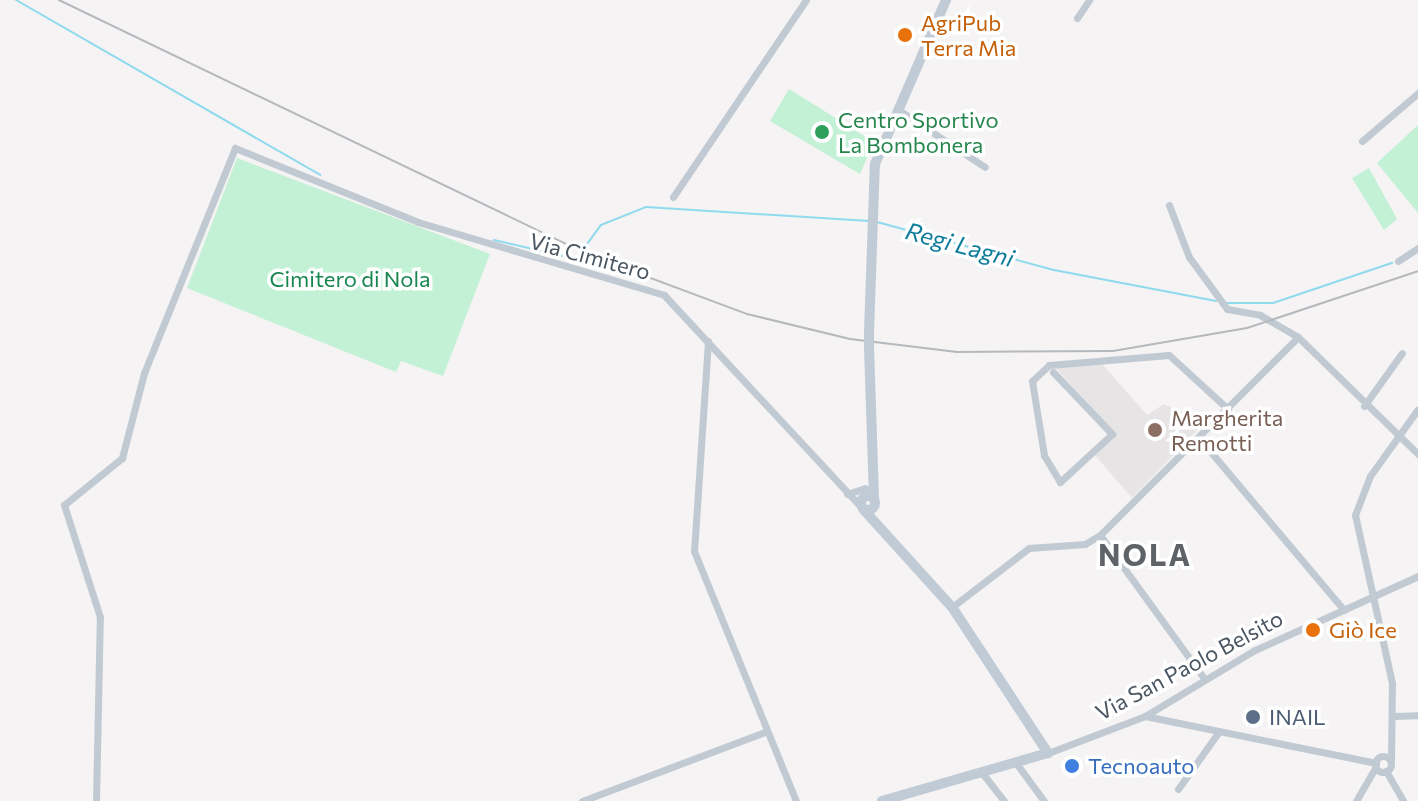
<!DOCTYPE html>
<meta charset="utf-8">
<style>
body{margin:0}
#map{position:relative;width:1418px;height:801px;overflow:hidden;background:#f5f3f3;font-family:Commissioner,sans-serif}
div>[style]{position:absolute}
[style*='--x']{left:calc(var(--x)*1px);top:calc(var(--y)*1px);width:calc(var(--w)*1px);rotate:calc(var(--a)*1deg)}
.education>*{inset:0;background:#e6e4e5}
.green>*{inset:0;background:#c3f1d5}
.stream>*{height:2px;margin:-1px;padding:0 1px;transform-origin:1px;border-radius:1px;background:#90daee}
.street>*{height:7px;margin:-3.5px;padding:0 3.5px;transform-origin:3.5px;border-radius:3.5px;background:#c1cad2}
.street>.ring{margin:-3.5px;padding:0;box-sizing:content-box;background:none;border:7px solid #c1cad2;border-radius:50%}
.secondary>*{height:10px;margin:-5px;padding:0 5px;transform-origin:5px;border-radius:5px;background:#c1cbd6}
.secondary>.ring{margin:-5px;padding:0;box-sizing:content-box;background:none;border:10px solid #c1cbd6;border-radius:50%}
.rail>*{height:2px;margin:-1px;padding:0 1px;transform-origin:1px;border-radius:1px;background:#b5b8bd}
.secondary-bridge>*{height:10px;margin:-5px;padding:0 5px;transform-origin:5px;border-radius:5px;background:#c1cbd6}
.dots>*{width:22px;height:22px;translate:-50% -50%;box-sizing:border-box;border:4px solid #fff;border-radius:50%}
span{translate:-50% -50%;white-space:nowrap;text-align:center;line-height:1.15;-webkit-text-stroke:7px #fff;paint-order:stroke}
.food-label{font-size:22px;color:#c56008}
.left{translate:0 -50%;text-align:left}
.leisure-label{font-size:22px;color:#27864d}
.street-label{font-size:22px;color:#4a5661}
.park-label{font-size:22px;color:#17864f}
.education-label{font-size:22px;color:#785e54}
.service-label{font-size:22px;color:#4e5e75}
.shop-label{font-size:22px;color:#366cbe}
.water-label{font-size:24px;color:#0c7c9b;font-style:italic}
.district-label{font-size:30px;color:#5f6368;font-weight:700;letter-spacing:2px}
</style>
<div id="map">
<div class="education">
<i style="clip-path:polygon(1102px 364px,1147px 415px,1164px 404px,1205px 422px,1132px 498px,1093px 453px,1116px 435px,1055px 367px)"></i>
</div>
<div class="green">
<i style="clip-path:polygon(789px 89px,874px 142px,860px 174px,770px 121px)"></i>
<i style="clip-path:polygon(1418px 125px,1418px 213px,1377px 163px)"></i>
<i style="clip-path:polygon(237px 158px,490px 254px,443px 376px,401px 361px,396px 372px,187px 288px)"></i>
<i style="clip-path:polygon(1369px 168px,1397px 219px,1384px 230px,1352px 178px)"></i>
</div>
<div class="stream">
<i style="--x:16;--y:0;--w:351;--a:29.9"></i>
<i style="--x:877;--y:222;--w:183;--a:15.2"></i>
<i style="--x:1054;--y:270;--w:165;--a:10.8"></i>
<i style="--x:494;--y:240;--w:84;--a:13"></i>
<i style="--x:576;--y:259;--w:42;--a:-53.7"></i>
<i style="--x:601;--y:225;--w:48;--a:-21.8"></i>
<i style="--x:646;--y:207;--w:224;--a:3.6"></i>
<i style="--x:1227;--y:303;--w:46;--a:0"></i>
<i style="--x:1273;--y:303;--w:126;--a:-18.6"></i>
</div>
<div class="street">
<i style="--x:1077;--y:18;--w:22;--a:-56"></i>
<i style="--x:897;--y:109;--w:105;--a:33.4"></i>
<i style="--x:1362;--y:141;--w:74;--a:-40.6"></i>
<i style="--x:673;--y:197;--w:238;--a:-56"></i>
<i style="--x:1169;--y:205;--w:56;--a:69"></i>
<i style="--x:1189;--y:257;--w:64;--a:53.8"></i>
<i style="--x:1227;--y:309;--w:34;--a:10"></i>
<i style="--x:1260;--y:315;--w:44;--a:30.1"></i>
<i style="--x:1298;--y:337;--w:168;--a:44.3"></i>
<i style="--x:1398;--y:261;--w:24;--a:-33"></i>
<i style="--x:708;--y:341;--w:210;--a:93.8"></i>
<i style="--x:694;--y:551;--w:270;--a:67.8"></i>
<i style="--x:1053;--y:372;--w:86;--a:46.4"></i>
<i style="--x:1112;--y:434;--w:71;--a:137.3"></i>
<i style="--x:1060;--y:482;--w:31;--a:-121"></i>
<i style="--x:1044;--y:455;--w:75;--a:-99.2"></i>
<i style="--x:1032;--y:381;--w:23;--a:-43"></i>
<i style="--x:1049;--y:365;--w:120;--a:-4.8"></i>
<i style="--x:1169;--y:355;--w:80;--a:42.5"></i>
<i style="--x:1364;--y:406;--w:65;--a:-54.4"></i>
<i style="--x:1199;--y:438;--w:225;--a:49.9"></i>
<i style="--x:847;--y:494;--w:19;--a:-18"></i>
<i style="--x:1100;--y:535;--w:177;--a:54"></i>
<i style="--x:952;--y:607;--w:97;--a:-37.5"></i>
<i style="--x:1029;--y:548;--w:56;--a:-4.1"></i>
<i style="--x:1085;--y:544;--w:17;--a:-31"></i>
<i style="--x:1100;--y:535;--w:280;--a:-45"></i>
<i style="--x:1145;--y:716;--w:236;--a:11.5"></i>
<i style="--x:1394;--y:716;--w:24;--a:-2"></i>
<i style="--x:1048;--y:753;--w:104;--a:-20.9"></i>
<i style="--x:1145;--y:716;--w:128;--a:-31"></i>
<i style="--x:1255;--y:650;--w:179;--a:-24.4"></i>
<i class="ring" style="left:1375px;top:756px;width:9px;height:9px"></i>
<i style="--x:1391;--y:761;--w:78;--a:-89.3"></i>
<i style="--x:1392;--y:683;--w:172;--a:-102.4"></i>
<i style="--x:1355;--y:515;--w:42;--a:-69"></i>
<i style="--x:1370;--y:476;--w:82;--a:-54.4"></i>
<i style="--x:1016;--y:763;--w:47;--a:53.6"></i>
<i style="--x:1386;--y:771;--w:34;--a:60"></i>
<i style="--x:983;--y:774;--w:34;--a:52"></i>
<i style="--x:1178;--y:789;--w:69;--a:-54.5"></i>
<i style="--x:96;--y:801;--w:184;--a:-88.8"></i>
<i style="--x:100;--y:617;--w:118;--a:-107.8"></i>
<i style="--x:64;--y:505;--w:75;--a:-39"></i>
<i style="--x:122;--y:458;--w:88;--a:-75.5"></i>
<i style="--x:144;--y:373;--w:243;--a:-68"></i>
<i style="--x:235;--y:148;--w:197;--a:22"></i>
<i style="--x:418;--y:222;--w:257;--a:16.5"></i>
<i style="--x:664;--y:295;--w:289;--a:47.1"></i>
<i style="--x:582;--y:801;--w:196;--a:-20.7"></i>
<i style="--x:1356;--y:801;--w:39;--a:-60"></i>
</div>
<div class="secondary">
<i style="--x:869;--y:332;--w:168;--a:-88"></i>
<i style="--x:875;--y:164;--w:179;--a:-66.6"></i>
<i style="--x:869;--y:347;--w:152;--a:88.1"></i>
<i class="ring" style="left:861px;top:496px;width:4px;height:4px"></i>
<i style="--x:863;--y:509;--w:132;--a:47.8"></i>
<i style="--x:952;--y:607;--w:175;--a:56.7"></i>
<i style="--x:1048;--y:753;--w:173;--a:163.9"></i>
</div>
<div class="rail">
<i style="--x:59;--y:0;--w:588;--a:25.69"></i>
<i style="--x:589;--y:255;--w:169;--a:20.5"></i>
<i style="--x:747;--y:314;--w:106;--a:13.6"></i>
<i style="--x:850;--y:339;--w:108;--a:6.9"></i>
<i style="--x:957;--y:352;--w:156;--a:-0.4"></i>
<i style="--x:1113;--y:351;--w:136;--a:-9.7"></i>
<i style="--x:1247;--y:328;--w:180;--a:-18.4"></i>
</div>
<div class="secondary-bridge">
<i style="--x:869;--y:347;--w:15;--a:-90"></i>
</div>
<div class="dots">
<i style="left:905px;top:35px;background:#e8710a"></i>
<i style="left:822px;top:132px;background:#2e9e5b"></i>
<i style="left:1155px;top:430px;background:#8d6e63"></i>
<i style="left:1313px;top:630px;background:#e8710a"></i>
<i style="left:1253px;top:717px;background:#5c6f8a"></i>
<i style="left:1072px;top:766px;background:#3f7fe0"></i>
</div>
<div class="food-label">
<span class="left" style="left:921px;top:35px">AgriPub<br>Terra Mia</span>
<span class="left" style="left:1329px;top:630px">Giò Ice</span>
</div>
<div class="leisure-label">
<span class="left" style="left:838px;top:132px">Centro Sportivo<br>La Bombonera</span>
</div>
<div class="street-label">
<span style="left:590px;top:256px;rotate:15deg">Via Cimitero</span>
<span style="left:1189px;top:665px;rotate:-28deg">Via San Paolo Belsito</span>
</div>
<div class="park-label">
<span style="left:350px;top:279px">Cimitero di Nola</span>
</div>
<div class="education-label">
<span class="left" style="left:1171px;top:430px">Margherita<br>Remotti</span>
</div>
<div class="service-label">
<span class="left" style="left:1269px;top:717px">INAIL</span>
</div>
<div class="shop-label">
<span class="left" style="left:1088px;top:766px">Tecnoauto</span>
</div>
<div class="water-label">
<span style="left:960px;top:244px;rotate:15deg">Regi Lagni</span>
</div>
<div class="district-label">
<span style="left:1145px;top:554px">NOLA</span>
</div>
</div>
